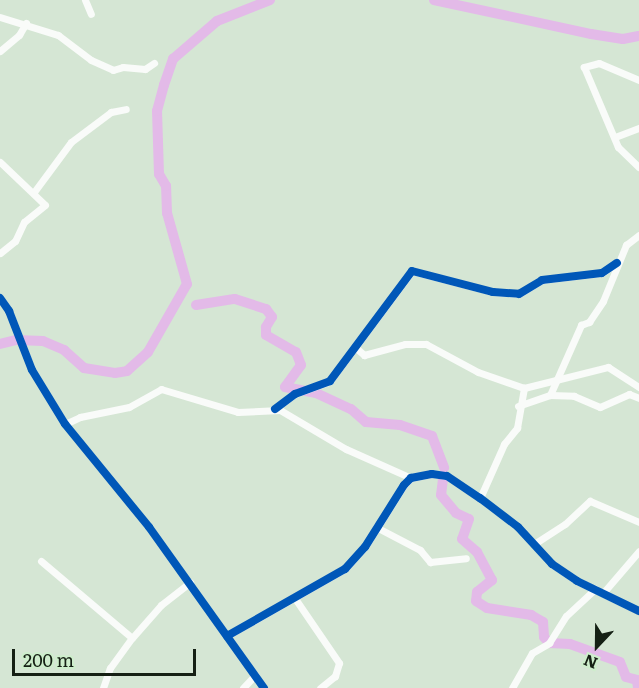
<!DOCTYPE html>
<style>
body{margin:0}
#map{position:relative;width:639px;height:688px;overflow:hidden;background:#d5e6d4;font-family:Literata,serif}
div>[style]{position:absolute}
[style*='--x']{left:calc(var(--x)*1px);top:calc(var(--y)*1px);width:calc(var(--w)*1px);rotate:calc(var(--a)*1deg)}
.river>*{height:10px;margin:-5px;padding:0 5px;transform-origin:5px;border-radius:5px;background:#e3bae8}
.minor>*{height:7px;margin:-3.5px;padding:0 3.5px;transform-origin:3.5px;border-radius:3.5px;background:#f9fbf9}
.cycleway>*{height:8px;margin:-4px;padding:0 4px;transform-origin:4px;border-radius:4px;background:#0057b8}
span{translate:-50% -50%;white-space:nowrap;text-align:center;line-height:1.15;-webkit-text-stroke:4.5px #ceeecc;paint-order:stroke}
.north{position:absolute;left:567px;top:616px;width:60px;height:60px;-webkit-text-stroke:4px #ceeecc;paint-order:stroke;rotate:202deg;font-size:16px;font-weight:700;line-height:24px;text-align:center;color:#152014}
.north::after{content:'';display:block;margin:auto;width:21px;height:27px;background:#152014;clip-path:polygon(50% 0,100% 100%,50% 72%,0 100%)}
.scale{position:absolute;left:12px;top:649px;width:184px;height:27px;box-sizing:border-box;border:3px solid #152014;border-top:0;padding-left:8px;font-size:18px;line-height:21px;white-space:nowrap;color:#152014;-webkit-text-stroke:4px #ceeecc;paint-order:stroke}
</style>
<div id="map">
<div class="river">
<i style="--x:434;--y:0;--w:161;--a:12.2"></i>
<i style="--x:591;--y:34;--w:32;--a:9"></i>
<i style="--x:623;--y:39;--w:16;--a:-11"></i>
<i style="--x:196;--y:305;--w:39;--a:-9"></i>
<i style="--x:235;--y:299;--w:33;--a:18"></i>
<i style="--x:266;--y:309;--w:10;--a:53"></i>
<i style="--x:272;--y:317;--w:12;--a:121"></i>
<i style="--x:266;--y:327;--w:8;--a:90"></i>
<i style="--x:266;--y:335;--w:34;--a:30"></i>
<i style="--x:296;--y:352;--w:14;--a:69"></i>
<i style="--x:301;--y:365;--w:27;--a:126"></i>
<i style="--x:285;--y:387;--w:32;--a:11"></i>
<i style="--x:316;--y:393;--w:38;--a:25"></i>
<i style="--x:351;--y:409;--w:20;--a:41"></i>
<i style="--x:366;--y:422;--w:34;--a:5"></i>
<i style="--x:400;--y:425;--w:34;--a:19"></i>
<i style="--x:432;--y:436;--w:34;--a:69"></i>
<i style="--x:0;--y:344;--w:16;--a:-14"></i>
<i style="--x:16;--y:340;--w:27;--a:2"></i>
<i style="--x:43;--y:341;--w:23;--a:23"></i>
<i style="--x:64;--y:350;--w:27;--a:42"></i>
<i style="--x:84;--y:368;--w:31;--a:9"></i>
<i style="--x:115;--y:373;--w:12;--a:-9"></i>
<i style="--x:127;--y:371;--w:28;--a:-42"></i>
<i style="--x:148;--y:352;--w:78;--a:-60.2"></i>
<i style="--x:187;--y:284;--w:74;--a:-105.7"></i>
<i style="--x:167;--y:213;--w:27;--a:-92"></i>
<i style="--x:166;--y:186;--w:14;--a:-120"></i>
<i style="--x:159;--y:174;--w:63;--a:-91.8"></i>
<i style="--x:157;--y:111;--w:27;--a:-75"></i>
<i style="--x:164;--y:85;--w:28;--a:-71"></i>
<i style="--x:173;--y:59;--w:58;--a:-40.8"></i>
<i style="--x:217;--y:21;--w:57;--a:-21.6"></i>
<i style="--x:443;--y:479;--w:16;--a:97"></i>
<i style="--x:441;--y:495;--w:23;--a:50"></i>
<i style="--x:456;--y:513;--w:14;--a:25"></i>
<i style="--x:469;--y:519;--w:21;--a:109"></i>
<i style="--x:462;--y:539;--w:20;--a:41"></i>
<i style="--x:477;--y:552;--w:32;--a:62"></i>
<i style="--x:492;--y:580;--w:19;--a:141"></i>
<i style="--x:477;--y:592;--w:9;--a:96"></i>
<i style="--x:476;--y:601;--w:13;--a:32"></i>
<i style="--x:487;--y:608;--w:45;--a:9"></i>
<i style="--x:531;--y:615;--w:14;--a:30"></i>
<i style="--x:543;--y:622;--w:15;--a:86"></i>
<i style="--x:544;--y:637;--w:8;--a:50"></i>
<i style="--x:549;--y:643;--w:21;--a:3"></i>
<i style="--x:570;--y:644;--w:53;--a:19.8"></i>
<i style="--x:620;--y:662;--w:16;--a:68"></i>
<i style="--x:626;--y:677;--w:11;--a:15"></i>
<i style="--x:637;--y:680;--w:8;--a:83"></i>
</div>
<div class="minor">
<i style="--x:85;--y:0;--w:15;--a:67"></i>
<i style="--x:0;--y:17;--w:61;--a:17.2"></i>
<i style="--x:58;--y:35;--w:41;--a:37.1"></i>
<i style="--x:91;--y:60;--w:24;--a:24"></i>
<i style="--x:113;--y:70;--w:10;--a:-17"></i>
<i style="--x:123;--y:67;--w:22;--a:5"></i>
<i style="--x:145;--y:69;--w:11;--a:-34"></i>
<i style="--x:0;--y:51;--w:25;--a:-40"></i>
<i style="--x:19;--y:35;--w:14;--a:-60"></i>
<i style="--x:639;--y:80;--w:43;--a:-157"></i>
<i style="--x:599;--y:63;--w:16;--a:165"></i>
<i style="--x:584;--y:67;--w:87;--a:67"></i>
<i style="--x:618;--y:147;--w:29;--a:44"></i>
<i style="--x:615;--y:137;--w:26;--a:-21"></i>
<i style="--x:0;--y:162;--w:62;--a:43.7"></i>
<i style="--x:45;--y:205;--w:27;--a:141"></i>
<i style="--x:24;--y:222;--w:21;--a:115"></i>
<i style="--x:15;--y:241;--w:19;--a:141"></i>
<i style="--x:34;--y:192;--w:62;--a:-53.5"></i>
<i style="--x:71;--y:142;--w:50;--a:-36.9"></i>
<i style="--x:111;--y:112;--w:15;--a:-11"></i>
<i style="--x:0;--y:298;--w:16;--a:55"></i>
<i style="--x:9;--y:311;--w:63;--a:68.7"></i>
<i style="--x:32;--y:370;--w:63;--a:58.6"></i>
<i style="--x:65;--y:424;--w:133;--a:50.8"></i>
<i style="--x:149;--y:527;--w:198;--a:54.5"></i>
<i style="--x:356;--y:348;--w:11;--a:41"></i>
<i style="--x:364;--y:355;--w:42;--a:-15"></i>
<i style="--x:405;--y:344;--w:21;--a:0"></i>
<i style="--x:426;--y:344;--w:59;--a:28.3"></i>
<i style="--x:478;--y:372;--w:49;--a:19.2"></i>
<i style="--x:524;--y:388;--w:87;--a:-14"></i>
<i style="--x:608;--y:367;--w:37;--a:33"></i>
<i style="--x:550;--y:395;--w:77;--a:-66.1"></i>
<i style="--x:581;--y:325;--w:9;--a:-21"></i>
<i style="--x:589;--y:322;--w:25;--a:-56"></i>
<i style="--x:603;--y:301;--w:61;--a:-67.7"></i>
<i style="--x:626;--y:245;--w:16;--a:-38"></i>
<i style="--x:518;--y:406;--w:34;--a:-19"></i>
<i style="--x:550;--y:395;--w:24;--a:2"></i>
<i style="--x:574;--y:396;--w:28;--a:23"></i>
<i style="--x:600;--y:407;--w:32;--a:-24"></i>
<i style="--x:629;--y:394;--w:11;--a:22"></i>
<i style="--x:275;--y:409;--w:25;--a:-37"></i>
<i style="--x:295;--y:394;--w:37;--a:-20"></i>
<i style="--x:330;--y:381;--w:137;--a:-53.3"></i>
<i style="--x:412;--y:271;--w:84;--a:14.5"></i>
<i style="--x:493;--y:292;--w:26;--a:4"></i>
<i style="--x:519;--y:294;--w:27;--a:-31"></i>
<i style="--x:542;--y:280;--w:60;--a:-6.7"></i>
<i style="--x:602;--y:273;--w:18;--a:-34"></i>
<i style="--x:65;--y:424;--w:17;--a:-25"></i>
<i style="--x:80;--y:417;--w:50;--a:-11.5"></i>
<i style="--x:129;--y:407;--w:37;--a:-29"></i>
<i style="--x:161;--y:389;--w:80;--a:16.6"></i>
<i style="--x:238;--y:412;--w:42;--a:-2.7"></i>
<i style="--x:280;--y:410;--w:77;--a:30.6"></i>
<i style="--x:346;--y:449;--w:71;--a:24"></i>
<i style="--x:480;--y:498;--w:59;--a:-66"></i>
<i style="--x:504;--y:444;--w:21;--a:-51"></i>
<i style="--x:517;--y:428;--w:41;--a:-80.1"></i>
<i style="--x:376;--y:527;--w:50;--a:27.6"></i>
<i style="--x:420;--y:550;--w:16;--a:50"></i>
<i style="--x:430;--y:562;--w:36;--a:-6"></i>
<i style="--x:534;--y:544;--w:37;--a:-33"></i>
<i style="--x:565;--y:524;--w:34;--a:-43"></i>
<i style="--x:590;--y:501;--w:53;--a:23.2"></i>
<i style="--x:41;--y:561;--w:119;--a:40.2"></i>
<i style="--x:603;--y:593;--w:55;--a:-49.4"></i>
<i style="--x:294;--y:597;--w:80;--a:55.7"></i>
<i style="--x:339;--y:663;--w:14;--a:107"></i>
<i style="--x:335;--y:676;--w:19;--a:141"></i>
<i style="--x:227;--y:636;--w:136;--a:-29.6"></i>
<i style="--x:345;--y:569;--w:30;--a:-48"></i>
<i style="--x:365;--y:547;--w:73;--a:-57.8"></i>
<i style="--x:404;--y:485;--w:10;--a:-45"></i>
<i style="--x:411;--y:478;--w:21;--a:-11"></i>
<i style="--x:432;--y:474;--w:15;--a:8"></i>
<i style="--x:447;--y:476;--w:40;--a:34"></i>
<i style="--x:480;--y:498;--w:48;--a:37.3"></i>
<i style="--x:518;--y:527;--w:50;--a:47.4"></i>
<i style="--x:552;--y:564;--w:30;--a:34"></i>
<i style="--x:577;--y:581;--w:69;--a:25.8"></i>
<i style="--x:103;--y:688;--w:21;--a:-71"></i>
<i style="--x:110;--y:668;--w:37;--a:-54"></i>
<i style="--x:132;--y:638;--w:44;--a:-48.7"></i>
<i style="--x:161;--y:605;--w:37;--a:-38"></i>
<i style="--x:243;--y:688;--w:18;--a:-47"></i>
<i style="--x:512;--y:688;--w:40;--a:-60.3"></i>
<i style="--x:532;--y:653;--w:20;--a:-30"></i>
<i style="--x:549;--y:643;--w:32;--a:-58"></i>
<i style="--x:566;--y:616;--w:40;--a:-43"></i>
</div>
<div class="cycleway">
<i style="--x:0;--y:298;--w:16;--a:55"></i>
<i style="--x:9;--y:311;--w:63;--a:68.7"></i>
<i style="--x:32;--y:370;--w:63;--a:58.6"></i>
<i style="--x:65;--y:424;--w:133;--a:50.8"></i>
<i style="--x:149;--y:527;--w:198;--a:54.5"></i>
<i style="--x:275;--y:409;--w:25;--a:-37"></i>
<i style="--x:295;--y:394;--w:37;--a:-20"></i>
<i style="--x:330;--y:381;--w:137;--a:-53.3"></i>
<i style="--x:412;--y:271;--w:84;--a:14.5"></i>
<i style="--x:493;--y:292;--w:26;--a:4"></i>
<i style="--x:519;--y:294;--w:27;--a:-31"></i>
<i style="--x:542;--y:280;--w:60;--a:-6.7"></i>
<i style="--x:602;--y:273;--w:18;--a:-34"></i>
<i style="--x:227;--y:636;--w:136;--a:-29.6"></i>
<i style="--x:345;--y:569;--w:30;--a:-48"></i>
<i style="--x:365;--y:547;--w:73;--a:-57.8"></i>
<i style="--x:404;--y:485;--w:10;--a:-45"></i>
<i style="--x:411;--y:478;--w:21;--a:-11"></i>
<i style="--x:432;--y:474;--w:15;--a:8"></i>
<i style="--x:447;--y:476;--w:40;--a:34"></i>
<i style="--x:480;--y:498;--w:48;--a:37.3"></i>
<i style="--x:518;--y:527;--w:50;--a:47.4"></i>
<i style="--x:552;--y:564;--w:30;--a:34"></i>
<i style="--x:577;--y:581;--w:69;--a:25.8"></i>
</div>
<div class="north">N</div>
<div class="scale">200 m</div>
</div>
